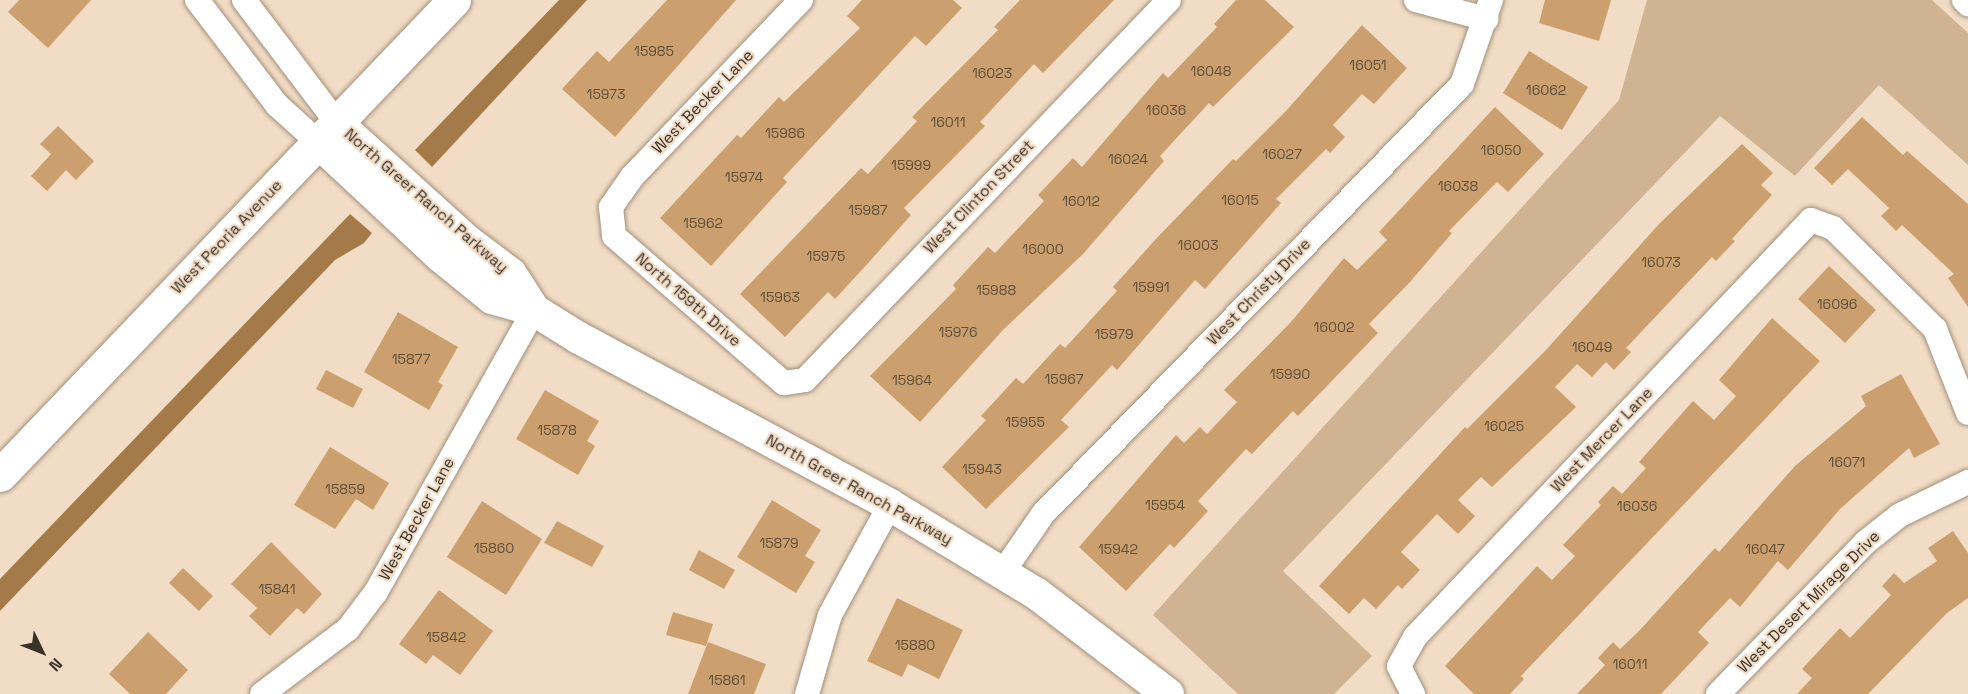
<!DOCTYPE html>
<style>
body{margin:0}
#map{position:relative;width:1968px;height:694px;overflow:hidden;background:#f1dcc6;font-family:"Space Grotesk",sans-serif}
div>[style]{position:absolute}
[style*='--x']{left:calc(var(--x)*1px);top:calc(var(--y)*1px);width:calc(var(--w)*1px);rotate:calc(var(--a)*1deg)}
.green>*{inset:0;background:#d0b393}
.water>*{inset:0;background:#a47a49}
.building>*{inset:0;background:#cca06e}
.roads{filter:drop-shadow(0 0 2px #a28f7a) drop-shadow(0 0 2px #a28f7a)}
.minor>*{height:24px;margin:-12px;padding:0 12px;transform-origin:12px;border-radius:12px;background:#fff}
.tertiary>*{height:32px;margin:-16px;padding:0 16px;transform-origin:16px;border-radius:16px;background:#fff}
.secondary>*{height:33px;margin:-16.5px;padding:0 16.5px;transform-origin:16.5px;border-radius:16.5px;background:#fff}
span{translate:-50% -50%;white-space:nowrap;text-align:center;line-height:1.15;-webkit-text-stroke:4.5px #f1dcc6;paint-order:stroke}
.number-label{font-size:14px;color:#5e4e3a}
.number-label span{-webkit-text-stroke-width:0}
.street-label{font-size:16px;color:#3a3229}
.north{position:absolute;left:12px;top:622px;width:60px;height:60px;-webkit-text-stroke:4px #f1dcc6;paint-order:stroke;rotate:133deg;font-size:16px;font-weight:700;line-height:24px;text-align:center;color:#3a3229}
.north::after{content:'';display:block;margin:auto;width:21px;height:27px;background:#3a3229;clip-path:polygon(50% 0,100% 100%,50% 72%,0 100%)}
</style>
<div id="map">
<div class="green">
<i style="clip-path:polygon(1647px 0,1932px 0,1968px 33px,1968px 165px,1879px 85px,1795px 176px,1720px 116px,1283px 571px,1372px 656px,1334px 694px,1238px 694px,1153px 615px,1619px 100px)"></i>
</div>
<div class="water">
<i style="clip-path:polygon(559px 0,587px 0,432px 167px,415px 150px)"></i>
<i style="clip-path:polygon(350px 214px,372px 233px,364px 243px,335px 260px,0 611px,0 579px)"></i>
</div>
<div class="building">
<i style="clip-path:polygon(19px 0,91px 0,48px 48px,8px 12px)"></i>
<i style="clip-path:polygon(667px 0,736px 0,615px 137px,562px 89px,597px 51px,609px 62px)"></i>
<i style="clip-path:polygon(862px 0,953px 0,962px 8px,926px 46px,915px 36px,783px 178px,787px 182px,711px 266px,660px 218px,737px 135px,741px 138px,779px 97px,784px 102px,860px 28px,847px 16px)"></i>
<i style="clip-path:polygon(1020px 0,1114px 0,1043px 73px,1034px 64px,980px 122px,985px 126px,904px 208px,911px 215px,870px 261px,835px 299px,828px 292px,785px 337px,740px 294px,861px 168px,868px 174px,917px 121px,912px 117px,998px 30px,994px 27px)"></i>
<i style="clip-path:polygon(1236px 0,1265px 0,1294px 27px,1213px 107px,1209px 103px,1160px 156px,1164px 161px,1083px 254px,1002px 331px,920px 422px,870px 376px,956px 289px,953px 285px,988px 247px,995px 253px,1044px 201px,1038px 195px,1073px 158px,1082px 167px,1163px 73px,1168px 78px,1217px 27px,1214px 24px)"></i>
<i style="clip-path:polygon(1545px 0,1611px 0,1599px 41px,1539px 23px)"></i>
<i style="clip-path:polygon(1362px 25px,1407px 68px,1374px 104px,1362px 94px,1333px 125px,1345px 137px,1330px 153px,1326px 149px,1276px 199px,1281px 203px,1205px 289px,1195px 280px,1117px 370px,1112px 365px,1061px 420px,1069px 427px,986px 509px,942px 467px,986px 420px,981px 416px,1016px 378px,1023px 384px,1060px 344px,1065px 348px,1117px 291px,1113px 287px,1154px 241px,1233px 159px,1236px 161px,1286px 111px)"></i>
<i style="clip-path:polygon(1529px 51px,1588px 87px,1562px 130px,1503px 93px)"></i>
<i style="clip-path:polygon(1495px 107px,1544px 154px,1508px 192px,1497px 182px,1449px 231px,1452px 233px,1410px 282px,1369px 324px,1378px 333px,1298px 416px,1293px 411px,1252px 454px,1246px 449px,1198px 501px,1208px 511px,1174px 548px,1170px 544px,1126px 591px,1079px 547px,1176px 435px,1184px 443px,1200px 427px,1207px 434px,1237px 402px,1224px 390px,1291px 322px,1344px 258px,1357px 270px,1387px 240px,1379px 232px)"></i>
<i style="clip-path:polygon(1862px 117px,1903px 155px,1907px 151px,1968px 204px,1968px 307px,1948px 278px,1954px 274px,1902px 225px,1896px 231px,1881px 216px,1889px 208px,1848px 169px,1832px 185px,1814px 168px)"></i>
<i style="clip-path:polygon(58px 126px,94px 161px,76px 180px,66px 170px,47px 191px,31px 176px,51px 154px,40px 144px)"></i>
<i style="clip-path:polygon(1742px 144px,1773px 173px,1761px 185px,1772px 195px,1732px 239px,1735px 241px,1716px 261px,1712px 257px,1626px 348px,1631px 352px,1614px 370px,1606px 362px,1592px 377px,1577px 364px,1555px 387px,1576px 407px,1492px 487px,1481px 477px,1458px 500px,1475px 516px,1458px 534px,1437px 514px,1401px 552px,1420px 570px,1402px 589px,1398px 585px,1376px 609px,1364px 598px,1349px 614px,1319px 586px,1465px 427px,1467px 429px,1546px 350px,1659px 224px)"></i>
<i style="clip-path:polygon(1829px 266px,1876px 310px,1845px 343px,1798px 299px)"></i>
<i style="clip-path:polygon(398px 312px,458px 347px,438px 382px,443px 385px,429px 410px,364px 372px)"></i>
<i style="clip-path:polygon(1772px 318px,1820px 361px,1521px 676px,1524px 679px,1510px 694px,1474px 694px,1445px 666px,1537px 566px,1552px 580px,1575px 556px,1563px 545px,1601px 505px,1598px 502px,1613px 486px,1622px 494px,1646px 468px,1639px 462px,1693px 401px,1714px 420px,1736px 396px,1719px 380px)"></i>
<i style="clip-path:polygon(326px 370px,363px 389px,353px 408px,316px 389px)"></i>
<i style="clip-path:polygon(1901px 374px,1940px 444px,1914px 458px,1909px 448px,1840px 509px,1788px 570px,1778px 561px,1740px 607px,1730px 598px,1698px 632px,1709px 643px,1661px 694px,1577px 694px,1605px 665px,1598px 658px,1613px 642px,1620px 649px,1638px 632px,1715px 548px,1719px 552px,1795px 466px,1866px 406px,1861px 396px)"></i>
<i style="clip-path:polygon(545px 390px,599px 421px,587px 441px,595px 446px,578px 475px,516px 439px)"></i>
<i style="clip-path:polygon(330px 447px,389px 483px,373px 510px,356px 499px,335px 529px,294px 505px)"></i>
<i style="clip-path:polygon(772px 500px,821px 530px,805px 556px,815px 562px,796px 593px,737px 557px)"></i>
<i style="clip-path:polygon(482px 501px,542px 539px,506px 595px,447px 557px)"></i>
<i style="clip-path:polygon(557px 521px,604px 546px,592px 567px,544px 543px)"></i>
<i style="clip-path:polygon(1953px 531px,1968px 553px,1968px 598px,1947px 613px,1868px 694px,1797px 694px,1812px 678px,1802px 669px,1840px 628px,1850px 638px,1891px 595px,1882px 586px,1894px 573px,1904px 583px,1937px 561px,1928px 548px)"></i>
<i style="clip-path:polygon(271px 542px,322px 594px,304px 614px,297px 608px,270px 636px,249px 616px,257px 608px,231px 584px)"></i>
<i style="clip-path:polygon(699px 550px,735px 570px,724px 589px,689px 570px)"></i>
<i style="clip-path:polygon(183px 568px,213px 596px,199px 611px,169px 583px)"></i>
<i style="clip-path:polygon(439px 590px,493px 631px,460px 675px,433px 655px,426px 664px,399px 644px)"></i>
<i style="clip-path:polygon(897px 598px,963px 630px,939px 679px,908px 664px,902px 677px,867px 661px)"></i>
<i style="clip-path:polygon(673px 612px,713px 624px,706px 646px,666px 635px)"></i>
<i style="clip-path:polygon(148px 632px,188px 670px,166px 694px,130px 694px,109px 674px)"></i>
<i style="clip-path:polygon(708px 642px,766px 664px,754px 694px,688px 694px)"></i>
</div>
<div class="roads">
<div class="minor">
<i style="--x:197;--y:0;--w:132;--a:52.7"></i>
<i style="--x:277;--y:105;--w:55;--a:42.1"></i>
<i style="--x:244;--y:0;--w:154;--a:52.9"></i>
<i style="--x:801;--y:0;--w:245;--a:133.7"></i>
<i style="--x:632;--y:177;--w:37;--a:125"></i>
<i style="--x:611;--y:207;--w:29;--a:84"></i>
<i style="--x:614;--y:236;--w:225;--a:40.9"></i>
<i style="--x:784;--y:383;--w:21;--a:-8"></i>
<i style="--x:805;--y:380;--w:526;--a:-46.23"></i>
<i style="--x:1416;--y:0;--w:73;--a:15.2"></i>
<i style="--x:1964;--y:0;--w:6;--a:45"></i>
<i style="--x:1003;--y:572;--w:70;--a:-55.4"></i>
<i style="--x:1043;--y:514;--w:600;--a:-45.74"></i>
<i style="--x:1462;--y:84;--w:89;--a:-71"></i>
<i style="--x:262;--y:694;--w:108;--a:-37.1"></i>
<i style="--x:348;--y:629;--w:46;--a:-52.9"></i>
<i style="--x:376;--y:592;--w:323;--a:-60.7"></i>
<i style="--x:807;--y:694;--w:82;--a:-73.8"></i>
<i style="--x:830;--y:615;--w:125;--a:-61.4"></i>
<i style="--x:1413;--y:694;--w:31;--a:-117"></i>
<i style="--x:1399;--y:666;--w:33;--a:-61"></i>
<i style="--x:1415;--y:637;--w:575;--a:-46.48"></i>
<i style="--x:1811;--y:220;--w:23;--a:20"></i>
<i style="--x:1833;--y:228;--w:144;--a:44.7"></i>
<i style="--x:1935;--y:329;--w:90;--a:68.6"></i>
<i style="--x:1718;--y:694;--w:212;--a:-45.8"></i>
<i style="--x:1866;--y:542;--w:43;--a:-38.5"></i>
<i style="--x:1900;--y:515;--w:76;--a:-25.9"></i>
</div>
<div class="tertiary">
<i style="--x:337;--y:123;--w:174;--a:42.2"></i>
<i style="--x:466;--y:240;--w:56;--a:37.1"></i>
<i style="--x:511;--y:274;--w:43;--a:57.4"></i>
<i style="--x:318;--y:142;--w:166;--a:43"></i>
<i style="--x:439;--y:255;--w:68;--a:39.1"></i>
<i style="--x:492;--y:298;--w:44;--a:15.9"></i>
<i style="--x:534;--y:310;--w:53;--a:31.9"></i>
<i style="--x:579;--y:338;--w:353;--a:28.2"></i>
<i style="--x:890;--y:505;--w:172;--a:31.2"></i>
<i style="--x:1037;--y:594;--w:165;--a:37.4"></i>
</div>
<div class="secondary">
<i style="--x:0;--y:475;--w:657;--a:-46.29"></i>
</div>
</div>
<div class="number-label">
<span style="left:654px;top:51px">15985</span>
<span style="left:1368px;top:65px">16051</span>
<span style="left:1211px;top:71px">16048</span>
<span style="left:992px;top:73px">16023</span>
<span style="left:1546px;top:90px">16062</span>
<span style="left:606px;top:94px">15973</span>
<span style="left:1166px;top:110px">16036</span>
<span style="left:948px;top:122px">16011</span>
<span style="left:785px;top:133px">15986</span>
<span style="left:1501px;top:150px">16050</span>
<span style="left:1282px;top:154px">16027</span>
<span style="left:1128px;top:159px">16024</span>
<span style="left:911px;top:165px">15999</span>
<span style="left:744px;top:177px">15974</span>
<span style="left:1458px;top:186px">16038</span>
<span style="left:1240px;top:200px">16015</span>
<span style="left:1081px;top:201px">16012</span>
<span style="left:868px;top:210px">15987</span>
<span style="left:703px;top:223px">15962</span>
<span style="left:1198px;top:245px">16003</span>
<span style="left:1043px;top:249px">16000</span>
<span style="left:826px;top:256px">15975</span>
<span style="left:1661px;top:262px">16073</span>
<span style="left:1151px;top:287px">15991</span>
<span style="left:996px;top:290px">15988</span>
<span style="left:780px;top:297px">15963</span>
<span style="left:1837px;top:304px">16096</span>
<span style="left:1334px;top:327px">16002</span>
<span style="left:958px;top:332px">15976</span>
<span style="left:1114px;top:334px">15979</span>
<span style="left:1592px;top:347px">16049</span>
<span style="left:411px;top:359px">15877</span>
<span style="left:1290px;top:374px">15990</span>
<span style="left:1064px;top:379px">15967</span>
<span style="left:912px;top:380px">15964</span>
<span style="left:1025px;top:422px">15955</span>
<span style="left:1504px;top:426px">16025</span>
<span style="left:557px;top:430px">15878</span>
<span style="left:1847px;top:462px">16071</span>
<span style="left:982px;top:469px">15943</span>
<span style="left:345px;top:489px">15859</span>
<span style="left:1165px;top:505px">15954</span>
<span style="left:1637px;top:506px">16036</span>
<span style="left:779px;top:543px">15879</span>
<span style="left:494px;top:548px">15860</span>
<span style="left:1118px;top:549px">15942</span>
<span style="left:1765px;top:549px">16047</span>
<span style="left:277px;top:589px">15841</span>
<span style="left:446px;top:637px">15842</span>
<span style="left:915px;top:645px">15880</span>
<span style="left:1630px;top:664px">16011</span>
<span style="left:727px;top:680px">15861</span>
</div>
<div class="street-label">
<span style="left:703px;top:102px;rotate:-46deg">West Becker Lane</span>
<span style="left:979px;top:197px;rotate:-46deg">West Clinton Street</span>
<span style="left:426px;top:201px;rotate:41deg">North Greer Ranch Parkway</span>
<span style="left:227px;top:237px;rotate:-46deg">West Peoria Avenue</span>
<span style="left:1259px;top:292px;rotate:-46deg">West Christy Drive</span>
<span style="left:688px;top:300px;rotate:41deg">North 159th Drive</span>
<span style="left:1602px;top:440px;rotate:-46deg">West Mercer Lane</span>
<span style="left:859px;top:490px;rotate:29deg">North Greer Ranch Parkway</span>
<span style="left:417px;top:519px;rotate:-61deg">West Becker Lane</span>
<span style="left:1809px;top:602px;rotate:-45deg">West Desert Mirage Drive</span>
</div>
<div class="north">N</div>
</div>
